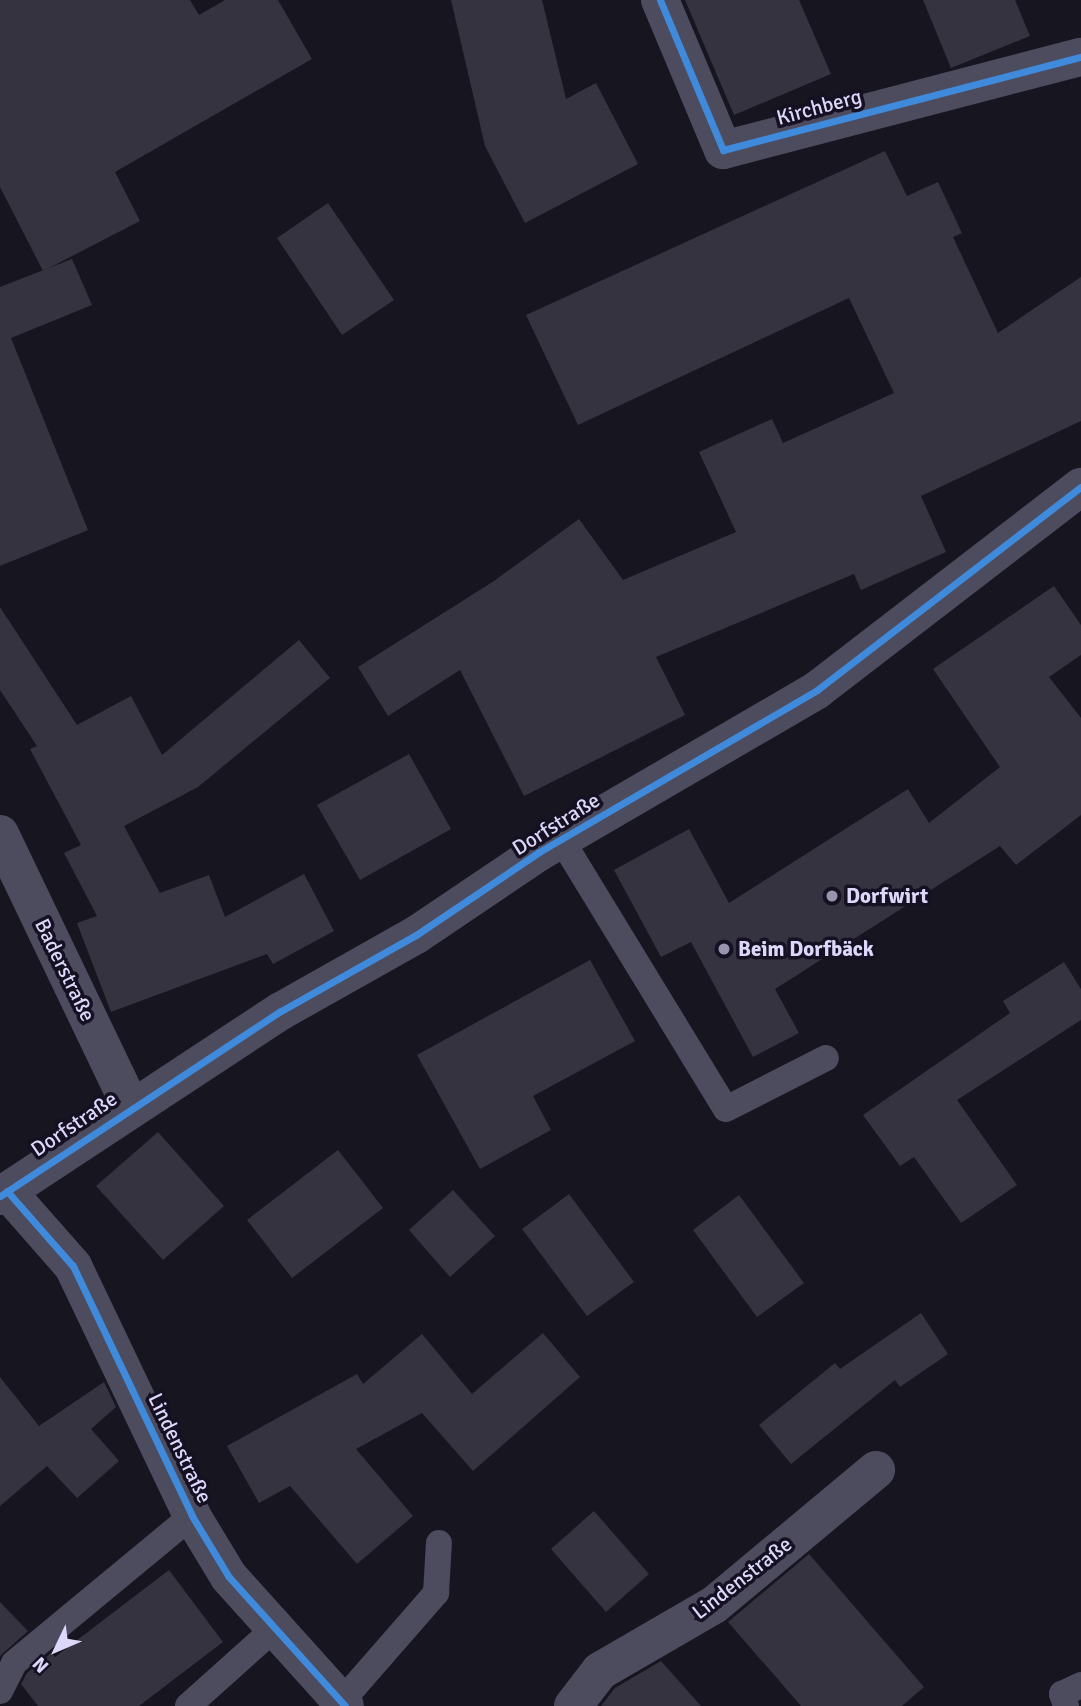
<!DOCTYPE html>
<meta charset="utf-8">
<style>
body{margin:0}
#map{position:relative;width:1081px;height:1706px;overflow:hidden;background:#17151f;font-family:Signika,sans-serif}
div>[style]{position:absolute}
[style*='--x']{left:calc(var(--x)*1px);top:calc(var(--y)*1px);width:calc(var(--w)*1px);rotate:calc(var(--a)*1deg)}
.building>*{inset:0;background:#363341}
.lane>*{height:26px;margin:-13px;padding:0 13px;transform-origin:13px;border-radius:13px;background:#4d4b5e}
.street>*{height:38px;margin:-19px;padding:0 19px;transform-origin:19px;border-radius:19px;background:#4d4b5e}
.cycleway>*{height:7px;margin:-3.5px;padding:0 3.5px;transform-origin:3.5px;border-radius:3.5px;background:#408adc}
.dots>*{width:19px;height:19px;translate:-50% -50%;box-sizing:border-box;border:4px solid #151123;border-radius:50%}
span{translate:-50% -50%;white-space:nowrap;text-align:center;line-height:1.15;-webkit-text-stroke:7px #151123;paint-order:stroke}
.street-label{font-size:21px;color:#ddd8fa}
.poi-label{font-size:21px;color:#ddd8fa;font-weight:700}
.left{translate:0 -50%;text-align:left}
.north{position:absolute;left:21px;top:1615px;width:70px;height:70px;-webkit-text-stroke:5px #151123;paint-order:stroke;rotate:226deg;font-size:19px;font-weight:700;line-height:28px;text-align:center;color:#ddd8fa}
.north::after{content:'';display:block;margin:auto;width:24px;height:32px;background:#ddd8fa;clip-path:polygon(50% 0,100% 100%,50% 72%,0 100%)}
</style>
<div id="map">
<div class="building">
<i style="clip-path:polygon(0 0,190px 0,199px 15px,225px 0,278px 0,312px 59px,115px 172px,140px 221px,43px 271px,0 187px)"></i>
<i style="clip-path:polygon(451px 0,542px 0,566px 99px,596px 83px,638px 164px,525px 223px,485px 146px)"></i>
<i style="clip-path:polygon(685px 0,799px 0,831px 74px,734px 115px)"></i>
<i style="clip-path:polygon(923px 0,1015px 0,1030px 36px,951px 68px)"></i>
<i style="clip-path:polygon(885px 151px,907px 196px,938px 182px,962px 233px,953px 237px,998px 333px,1081px 277px,1081px 421px,921px 496px,946px 552px,861px 590px,854px 574px,656px 657px,685px 715px,524px 796px,460px 670px,388px 716px,358px 667px,494px 581px,579px 519px,623px 580px,736px 532px,699px 452px,772px 419px,783px 443px,894px 393px,849px 298px,578px 425px,526px 315px)"></i>
<i style="clip-path:polygon(328px 203px,394px 300px,342px 335px,277px 238px)"></i>
<i style="clip-path:polygon(72px 259px,92px 305px,11px 338px,88px 530px,0 566px,0 287px)"></i>
<i style="clip-path:polygon(1054px 586px,1081px 625px,1081px 655px,1049px 677px,1081px 718px,1081px 815px,1016px 865px,1000px 846px,775px 989px,799px 1033px,753px 1057px,691px 942px,661px 957px,614px 870px,689px 829px,729px 903px,908px 789px,929px 823px,1000px 767px,933px 669px)"></i>
<i style="clip-path:polygon(0 607px,77px 725px,131px 696px,162px 755px,299px 640px,330px 678px,198px 787px,124px 826px,160px 893px,209px 875px,225px 917px,304px 874px,334px 931px,273px 964px,267px 954px,111px 1012px,77px 923px,97px 916px,64px 853px,81px 845px,30px 749px,37px 746px,0 690px)"></i>
<i style="clip-path:polygon(409px 754px,451px 829px,360px 880px,317px 805px)"></i>
<i style="clip-path:polygon(590px 960px,635px 1041px,533px 1096px,551px 1130px,480px 1169px,417px 1055px)"></i>
<i style="clip-path:polygon(1064px 962px,1081px 989px,1081px 1020px,957px 1100px,1017px 1185px,961px 1223px,914px 1157px,900px 1166px,863px 1115px,1010px 1013px,1003px 1001px)"></i>
<i style="clip-path:polygon(158px 1132px,224px 1206px,163px 1260px,96px 1186px)"></i>
<i style="clip-path:polygon(338px 1150px,383px 1208px,292px 1278px,247px 1220px)"></i>
<i style="clip-path:polygon(453px 1190px,495px 1236px,450px 1277px,409px 1230px)"></i>
<i style="clip-path:polygon(569px 1194px,634px 1282px,587px 1316px,522px 1229px)"></i>
<i style="clip-path:polygon(739px 1195px,804px 1283px,757px 1317px,693px 1230px)"></i>
<i style="clip-path:polygon(921px 1313px,948px 1354px,900px 1387px,895px 1380px,791px 1464px,759px 1425px,835px 1363px,840px 1369px)"></i>
<i style="clip-path:polygon(543px 1333px,580px 1377px,473px 1471px,422px 1413px,356px 1449px,413px 1516px,357px 1564px,290px 1486px,259px 1503px,227px 1446px,357px 1374px,363px 1384px,422px 1334px,472px 1394px)"></i>
<i style="clip-path:polygon(0 1377px,39px 1426px,104px 1382px,116px 1407px,91px 1429px,119px 1461px,77px 1498px,47px 1466px,0 1506px)"></i>
<i style="clip-path:polygon(594px 1511px,649px 1574px,606px 1612px,551px 1549px)"></i>
<i style="clip-path:polygon(809px 1554px,924px 1687px,902px 1706px,801px 1706px,728px 1622px)"></i>
<i style="clip-path:polygon(169px 1570px,223px 1642px,139px 1706px,38px 1706px,21px 1684px,27px 1673px,51px 1653px,55px 1657px)"></i>
<i style="clip-path:polygon(0 1602px,28px 1631px,0 1656px)"></i>
<i style="clip-path:polygon(661px 1661px,701px 1706px,601px 1706px,615px 1688px)"></i>
</div>
<div class="lane">
<i style="--x:561;--y:839;--w:316;--a:58.6"></i>
<i style="--x:726;--y:1109;--w:112;--a:-27"></i>
<i style="--x:0;--y:1691;--w:31;--a:-63"></i>
<i style="--x:14;--y:1663;--w:231;--a:-39.6"></i>
<i style="--x:341;--y:1702;--w:145;--a:-48.9"></i>
<i style="--x:436;--y:1593;--w:50;--a:-86.6"></i>
<i style="--x:188;--y:1706;--w:117;--a:-41.9"></i>
<i style="--x:1066;--y:1706;--w:13;--a:-108"></i>
<i style="--x:1062;--y:1694;--w:21;--a:-25"></i>
</div>
<div class="street">
<i style="--x:660;--y:0;--w:163;--a:67.2"></i>
<i style="--x:723;--y:150;--w:370;--a:-14.6"></i>
<i style="--x:0;--y:834;--w:303;--a:64.4"></i>
<i style="--x:7;--y:1191;--w:100;--a:48.7"></i>
<i style="--x:73;--y:1266;--w:277;--a:64.5"></i>
<i style="--x:192;--y:1516;--w:71;--a:58.8"></i>
<i style="--x:229;--y:1577;--w:173;--a:48"></i>
<i style="--x:0;--y:1196;--w:336;--a:-33.4"></i>
<i style="--x:281;--y:1011;--w:155;--a:-29.4"></i>
<i style="--x:416;--y:935;--w:148;--a:-34"></i>
<i style="--x:539;--y:852;--w:322;--a:-30.2"></i>
<i style="--x:817;--y:690;--w:333;--a:-37.6"></i>
<i style="--x:573;--y:1706;--w:44;--a:-52.4"></i>
<i style="--x:600;--y:1671;--w:132;--a:-30.1"></i>
<i style="--x:714;--y:1605;--w:211;--a:-39.8"></i>
</div>
<div class="cycleway">
<i style="--x:660;--y:0;--w:163;--a:67.2"></i>
<i style="--x:723;--y:150;--w:370;--a:-14.6"></i>
<i style="--x:7;--y:1191;--w:100;--a:48.7"></i>
<i style="--x:73;--y:1266;--w:277;--a:64.5"></i>
<i style="--x:192;--y:1516;--w:71;--a:58.8"></i>
<i style="--x:229;--y:1577;--w:173;--a:48"></i>
<i style="--x:0;--y:1196;--w:336;--a:-33.4"></i>
<i style="--x:281;--y:1011;--w:155;--a:-29.4"></i>
<i style="--x:416;--y:935;--w:148;--a:-34"></i>
<i style="--x:539;--y:852;--w:322;--a:-30.2"></i>
<i style="--x:817;--y:690;--w:333;--a:-37.6"></i>
</div>
<div class="dots">
<i style="left:832px;top:896px;background:#9894ad"></i>
<i style="left:724px;top:949px;background:#9894ad"></i>
</div>
<div class="street-label">
<span style="left:819px;top:107px;rotate:-15deg">Kirchberg</span>
<span style="left:556px;top:824px;rotate:-32deg">Dorfstraße</span>
<span style="left:65px;top:970px;rotate:64deg">Baderstraße</span>
<span style="left:74px;top:1124px;rotate:-34deg">Dorfstraße</span>
<span style="left:180px;top:1448px;rotate:64deg">Lindenstraße</span>
<span style="left:742px;top:1578px;rotate:-38deg">Lindenstraße</span>
</div>
<div class="poi-label">
<span class="left" style="left:846px;top:896px">Dorfwirt</span>
<span class="left" style="left:738px;top:949px">Beim Dorfbäck</span>
</div>
<div class="north">N</div>
</div>
